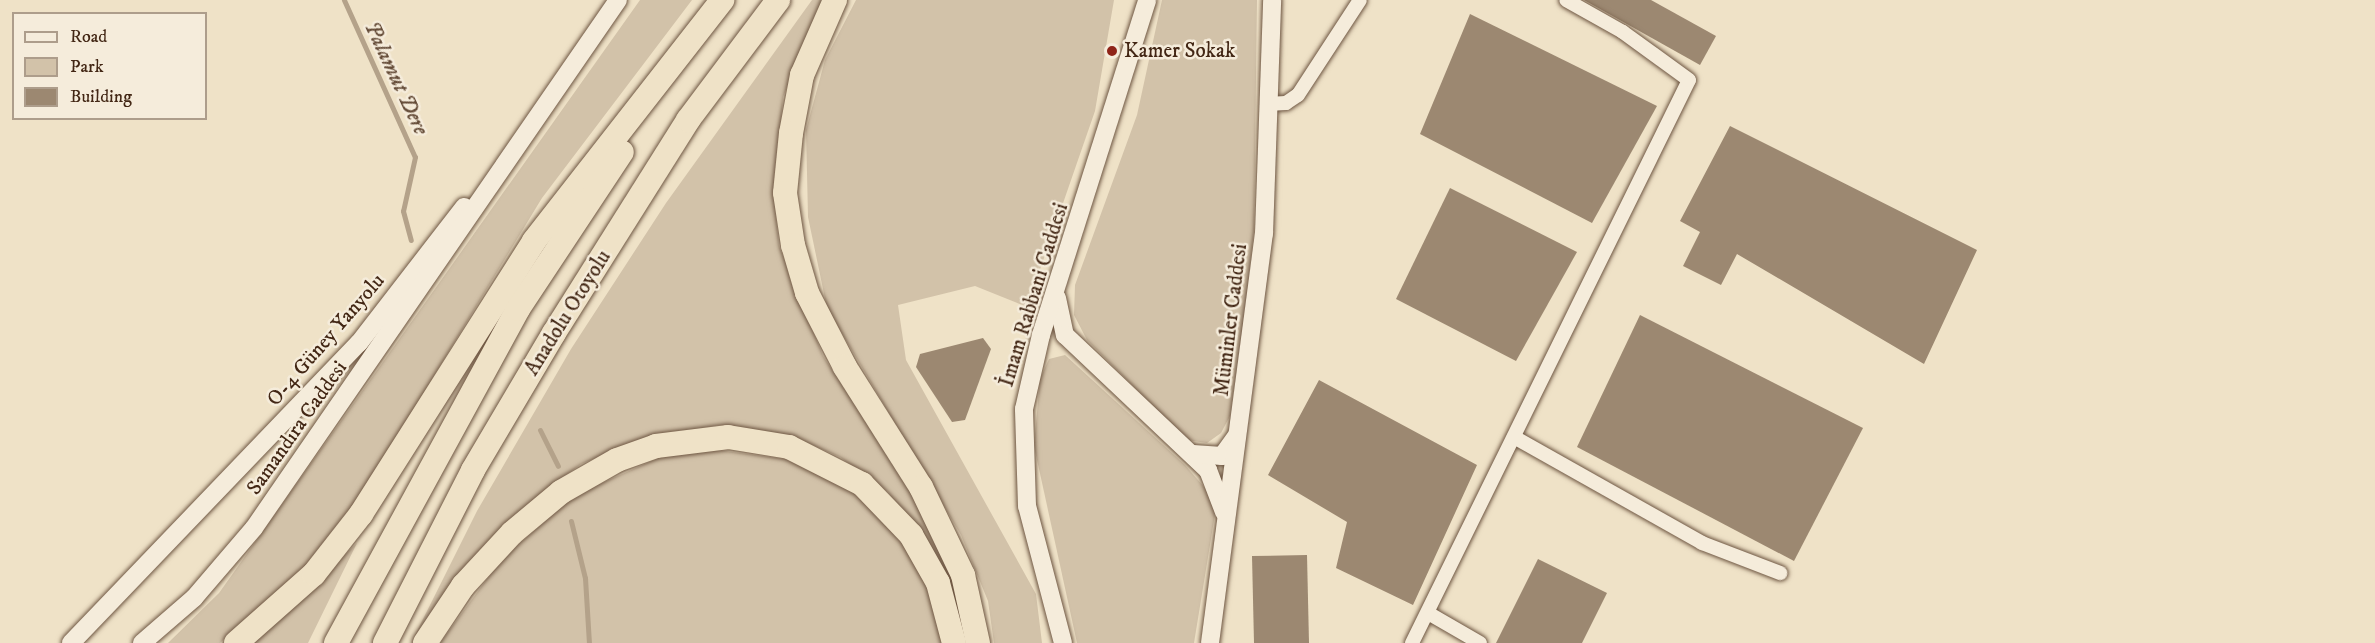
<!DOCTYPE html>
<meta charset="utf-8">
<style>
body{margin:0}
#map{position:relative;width:2375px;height:643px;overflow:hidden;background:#efe2c7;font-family:"IM FELL DW Pica",serif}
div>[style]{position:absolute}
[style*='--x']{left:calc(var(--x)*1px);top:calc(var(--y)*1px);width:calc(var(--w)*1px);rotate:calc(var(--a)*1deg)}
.green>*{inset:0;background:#d2c2a9}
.stream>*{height:5px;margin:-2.5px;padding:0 2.5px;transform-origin:2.5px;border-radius:2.5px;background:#b4a28a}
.building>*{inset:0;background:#9c8871}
.roads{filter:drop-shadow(0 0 2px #6d5541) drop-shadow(0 0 2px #6d5541)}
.street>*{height:14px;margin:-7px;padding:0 7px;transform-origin:7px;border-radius:7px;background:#f5ecdb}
.secondary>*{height:18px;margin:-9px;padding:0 9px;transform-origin:9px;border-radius:9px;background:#f5ecdb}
.highway>*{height:24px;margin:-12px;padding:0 12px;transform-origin:12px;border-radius:12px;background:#efe2c7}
.dots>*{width:16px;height:16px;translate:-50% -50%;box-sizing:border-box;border:3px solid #f5ecdb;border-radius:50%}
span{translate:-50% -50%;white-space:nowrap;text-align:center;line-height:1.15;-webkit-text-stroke:5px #f5ecdb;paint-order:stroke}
.poi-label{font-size:21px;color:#422614}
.left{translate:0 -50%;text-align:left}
.street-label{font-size:21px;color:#422614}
.water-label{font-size:22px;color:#644b37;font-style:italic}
.legend{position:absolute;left:12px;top:12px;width:195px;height:108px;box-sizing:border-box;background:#f5ecdb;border:2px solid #ad9d8b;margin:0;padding:8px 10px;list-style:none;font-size:18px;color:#422614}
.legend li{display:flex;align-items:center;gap:12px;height:30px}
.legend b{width:30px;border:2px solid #ad9d8b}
</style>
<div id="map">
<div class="green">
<i style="clip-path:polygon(640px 0,692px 0,542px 198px,361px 496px,317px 556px,220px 643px,168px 643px,219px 593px)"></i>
<i style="clip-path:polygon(812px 0,822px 0,783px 97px,774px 197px,779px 246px,823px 356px,920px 504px,950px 565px,971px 643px,964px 643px,943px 569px,888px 492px,840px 457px,794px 437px,719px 425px,639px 440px,581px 464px,547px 489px,451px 589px,411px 643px,477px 511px,571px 349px,666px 203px)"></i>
<i style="clip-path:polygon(856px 0,1114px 0,1095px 111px,1027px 307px,975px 286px,898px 305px,906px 360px,1036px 594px,1042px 643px,994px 643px,988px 601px,961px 535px,827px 308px,808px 217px,806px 130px,825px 60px)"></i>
<i style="clip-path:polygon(1162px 0,1257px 0,1254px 230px,1245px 310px,1230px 416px,1221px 433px,1207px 443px,1187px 440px,1087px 340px,1074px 315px,1075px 285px,1137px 115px)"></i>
<i style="clip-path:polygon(1065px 355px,1185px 465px,1217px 502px,1194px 643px,1077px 643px,1034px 446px,1040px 379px,1049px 359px)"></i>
<i style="clip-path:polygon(710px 449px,792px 460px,861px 497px,917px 561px,932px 594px,943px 643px,440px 643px,501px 560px,575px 495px,663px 456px)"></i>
<i style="clip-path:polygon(357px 543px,308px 643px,253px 643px,257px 640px)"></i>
</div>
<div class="stream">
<i style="--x:344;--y:0;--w:172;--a:65.7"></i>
<i style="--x:415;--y:157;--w:55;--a:102.5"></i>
<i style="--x:403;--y:211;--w:30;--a:75"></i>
<i style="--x:540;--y:430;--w:40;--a:63.4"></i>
<i style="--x:571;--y:521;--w:59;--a:76.2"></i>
<i style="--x:585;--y:578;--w:65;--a:86.5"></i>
</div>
<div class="building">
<i style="clip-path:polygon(1584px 0,1651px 0,1716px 36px,1700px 65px)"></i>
<i style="clip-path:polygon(1470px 14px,1657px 106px,1592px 223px,1420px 134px)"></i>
<i style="clip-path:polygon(1730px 126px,1977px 250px,1924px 364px,1737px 254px,1721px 285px,1683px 266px,1700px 232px,1680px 221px)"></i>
<i style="clip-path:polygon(1450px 188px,1577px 252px,1516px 361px,1396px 299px)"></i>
<i style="clip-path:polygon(1640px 315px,1863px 428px,1794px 561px,1577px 447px)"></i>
<i style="clip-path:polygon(983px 338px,991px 349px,965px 420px,952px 422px,916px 367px,920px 354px)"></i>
<i style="clip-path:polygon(1319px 380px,1477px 465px,1413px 605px,1336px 568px,1347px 522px,1268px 475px)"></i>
<i style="clip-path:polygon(1307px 555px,1309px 643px,1254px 643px,1252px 556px)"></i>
<i style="clip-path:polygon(1538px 559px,1607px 593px,1582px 643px,1496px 643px)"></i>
</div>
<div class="roads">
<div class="street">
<i style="--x:1267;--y:104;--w:19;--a:-3"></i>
<i style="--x:1286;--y:103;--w:14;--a:-34"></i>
<i style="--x:1298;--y:95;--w:113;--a:-56.9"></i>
<i style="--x:1514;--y:437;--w:216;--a:29.4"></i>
<i style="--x:1702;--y:543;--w:84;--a:21"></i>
<i style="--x:1428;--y:613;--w:60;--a:30"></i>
<i style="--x:1412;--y:643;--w:627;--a:-63.8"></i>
<i style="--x:1689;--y:80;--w:82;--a:-144"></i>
<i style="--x:1623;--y:32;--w:65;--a:-150.7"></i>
</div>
<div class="secondary">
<i style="--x:1057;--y:298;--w:38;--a:78"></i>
<i style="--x:1065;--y:335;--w:197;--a:43.4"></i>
<i style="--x:1208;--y:470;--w:45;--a:69.1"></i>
<i style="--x:1193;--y:454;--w:29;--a:4"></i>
<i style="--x:1222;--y:456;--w:24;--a:-54"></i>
<i style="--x:71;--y:643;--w:416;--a:-46.2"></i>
<i style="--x:359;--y:343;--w:172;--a:-52.3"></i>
<i style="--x:142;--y:643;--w:69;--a:-40.9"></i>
<i style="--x:194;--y:598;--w:92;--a:-49.4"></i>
<i style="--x:254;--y:528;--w:641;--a:-55.42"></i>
<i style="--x:1063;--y:643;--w:142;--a:-104.7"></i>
<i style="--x:1027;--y:506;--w:97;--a:-91.8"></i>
<i style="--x:1024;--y:409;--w:76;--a:-77.1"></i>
<i style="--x:1041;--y:335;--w:351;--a:-72.4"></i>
<i style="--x:1210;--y:643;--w:413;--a:-82.5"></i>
<i style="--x:1264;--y:234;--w:234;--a:-88"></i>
</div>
<div class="highway">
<i style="--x:835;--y:0;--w:82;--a:113.7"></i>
<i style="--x:802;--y:75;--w:59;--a:100.7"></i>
<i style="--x:791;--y:133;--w:60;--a:95.7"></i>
<i style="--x:785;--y:193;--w:53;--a:81.3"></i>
<i style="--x:793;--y:245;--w:50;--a:73.7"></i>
<i style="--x:807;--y:293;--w:83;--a:62.8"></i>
<i style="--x:845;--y:367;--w:142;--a:57.7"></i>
<i style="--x:921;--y:487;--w:98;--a:64.5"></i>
<i style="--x:963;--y:575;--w:70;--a:77.6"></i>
<i style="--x:236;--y:643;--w:104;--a:-41.5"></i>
<i style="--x:314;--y:574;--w:76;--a:-51.9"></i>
<i style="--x:361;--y:514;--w:323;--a:-57.6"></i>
<i style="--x:534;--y:241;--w:306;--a:-52"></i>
<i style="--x:336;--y:643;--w:380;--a:-61.4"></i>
<i style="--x:518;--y:309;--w:188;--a:-56.5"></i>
<i style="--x:385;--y:643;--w:194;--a:-63"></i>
<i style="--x:473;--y:470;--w:159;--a:-59.4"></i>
<i style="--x:554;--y:333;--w:252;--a:-57.8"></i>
<i style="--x:688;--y:120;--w:150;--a:-53.1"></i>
<i style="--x:425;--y:643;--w:69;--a:-56.3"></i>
<i style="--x:463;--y:586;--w:72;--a:-47.2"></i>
<i style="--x:512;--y:533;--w:64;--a:-39.9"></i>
<i style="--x:561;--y:492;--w:64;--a:-29.7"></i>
<i style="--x:617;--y:460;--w:41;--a:-19.7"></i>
<i style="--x:656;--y:446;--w:73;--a:-7.1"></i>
<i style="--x:728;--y:437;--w:62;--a:9.3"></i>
<i style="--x:789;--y:447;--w:82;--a:26.9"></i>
<i style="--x:862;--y:484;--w:71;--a:46.1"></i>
<i style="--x:911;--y:535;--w:55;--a:60.6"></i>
<i style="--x:938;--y:583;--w:62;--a:75.1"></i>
</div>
</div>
<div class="dots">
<i style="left:1112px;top:51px;background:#8f2418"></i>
</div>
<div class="poi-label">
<span class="left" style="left:1124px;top:51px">Kamer Sokak</span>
</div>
<div class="street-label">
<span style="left:1034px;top:295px;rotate:-73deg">İmam Rabbani Caddesi</span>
<span style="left:568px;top:313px;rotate:-58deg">Anadolu Otoyolu</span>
<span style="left:1231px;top:320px;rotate:-83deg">Müminler Caddesi</span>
<span style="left:326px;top:340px;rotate:-49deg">O-4 Güney Yanyolu</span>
<span style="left:297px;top:428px;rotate:-55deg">Samandıra Caddesi</span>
</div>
<div class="water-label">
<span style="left:396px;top:78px;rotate:65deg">Palamut Dere</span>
</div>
<ul class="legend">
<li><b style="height:8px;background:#f5ecdb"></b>Road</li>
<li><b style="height:16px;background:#d2c2a9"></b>Park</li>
<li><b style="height:16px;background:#9c8871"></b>Building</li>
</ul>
</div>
